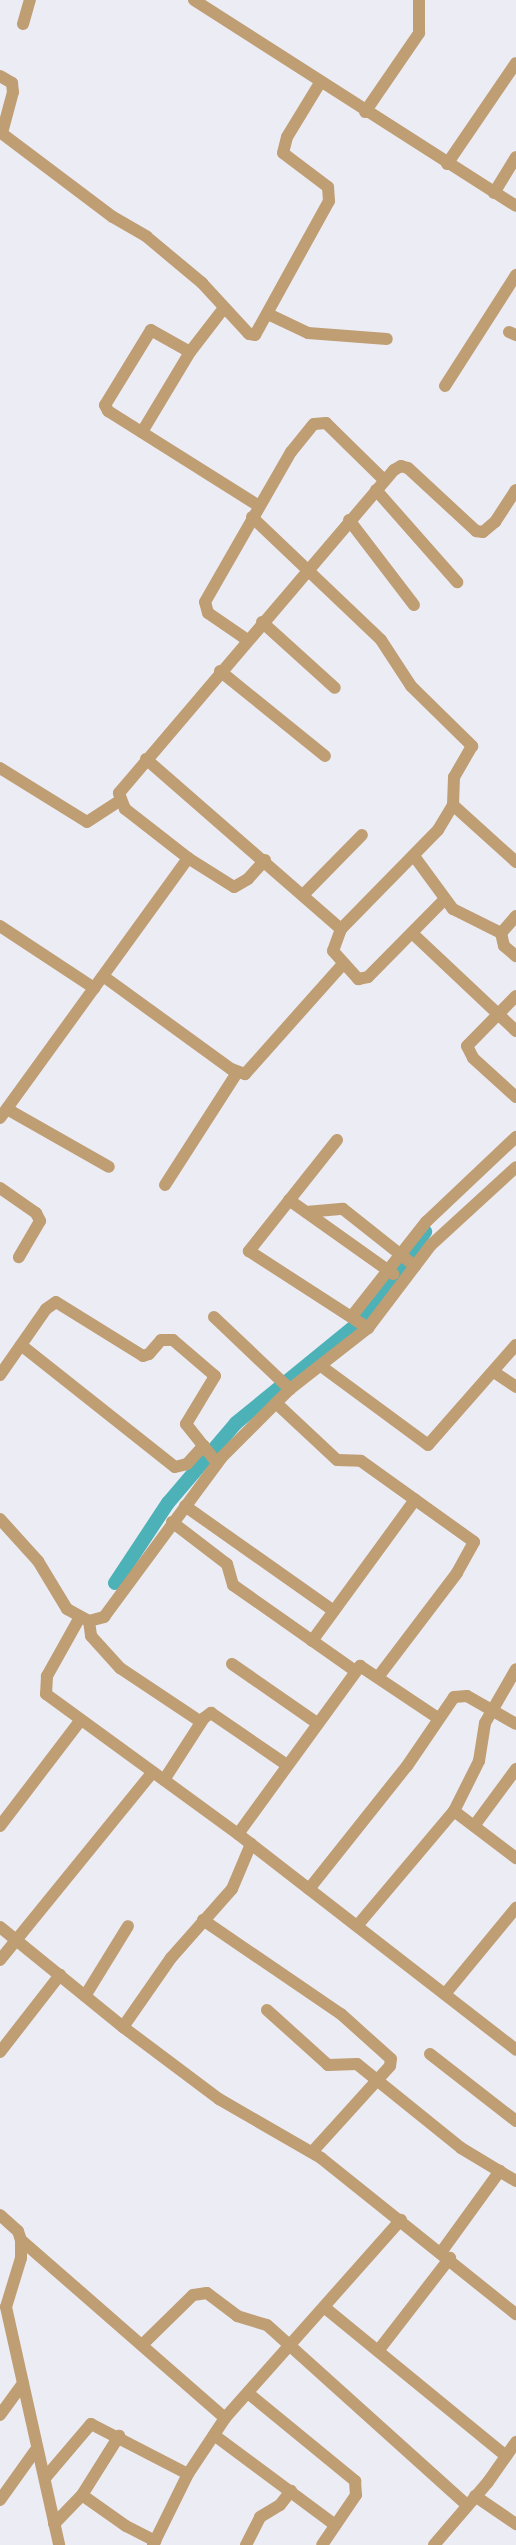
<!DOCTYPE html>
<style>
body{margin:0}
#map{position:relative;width:516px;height:2545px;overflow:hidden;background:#ececf4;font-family:"Open Sans",sans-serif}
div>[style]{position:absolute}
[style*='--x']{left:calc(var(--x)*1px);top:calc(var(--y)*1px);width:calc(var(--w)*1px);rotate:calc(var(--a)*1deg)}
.canal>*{height:14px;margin:-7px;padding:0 7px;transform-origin:7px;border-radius:7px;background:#4cb2b7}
.minor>*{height:12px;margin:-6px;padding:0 6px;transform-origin:6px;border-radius:6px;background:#bf9e74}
span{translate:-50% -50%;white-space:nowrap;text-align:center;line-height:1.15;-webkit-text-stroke:5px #f9f9ff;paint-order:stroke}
</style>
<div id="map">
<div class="canal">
<i style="--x:115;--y:1583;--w:96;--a:-56.5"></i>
<i style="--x:168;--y:1503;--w:105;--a:-49.6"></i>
<i style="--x:236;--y:1423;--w:161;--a:-39.2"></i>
<i style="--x:361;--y:1321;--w:110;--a:-54.3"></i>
</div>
<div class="minor">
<i style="--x:194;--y:0;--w:382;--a:32.6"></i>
<i style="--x:23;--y:24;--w:25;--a:-74"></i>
<i style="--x:0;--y:76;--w:14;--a:30"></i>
<i style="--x:12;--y:83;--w:9;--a:84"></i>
<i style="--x:13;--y:92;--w:42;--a:105"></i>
<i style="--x:365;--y:112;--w:96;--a:-55.6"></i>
<i style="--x:419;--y:33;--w:33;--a:-90"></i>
<i style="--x:0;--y:132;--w:141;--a:37"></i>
<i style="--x:113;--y:217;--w:39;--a:30"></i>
<i style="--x:147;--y:237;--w:72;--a:39.9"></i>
<i style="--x:202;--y:283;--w:69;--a:47.3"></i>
<i style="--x:249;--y:334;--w:6;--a:9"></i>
<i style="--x:255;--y:335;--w:153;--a:-61.1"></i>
<i style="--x:329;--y:201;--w:14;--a:-94"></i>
<i style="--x:328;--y:187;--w:56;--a:-142.9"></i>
<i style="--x:283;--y:153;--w:16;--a:-76"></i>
<i style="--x:287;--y:137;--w:63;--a:-58.6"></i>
<i style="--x:447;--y:164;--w:122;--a:-55.7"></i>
<i style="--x:494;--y:193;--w:42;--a:-58.6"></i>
<i style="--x:268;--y:314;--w:44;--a:25.4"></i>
<i style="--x:308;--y:333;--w:79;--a:4.3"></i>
<i style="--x:509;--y:332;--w:8;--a:23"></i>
<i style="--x:190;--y:352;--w:45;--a:-150.6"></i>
<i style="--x:151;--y:330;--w:88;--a:121.5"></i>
<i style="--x:105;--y:405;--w:7;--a:63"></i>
<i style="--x:108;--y:411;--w:178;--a:32.2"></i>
<i style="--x:445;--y:386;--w:132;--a:-57.4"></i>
<i style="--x:142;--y:432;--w:93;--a:-59"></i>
<i style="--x:190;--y:352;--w:56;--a:-52.3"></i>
<i style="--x:376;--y:490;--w:123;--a:48.6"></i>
<i style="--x:252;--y:517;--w:178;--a:43.6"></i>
<i style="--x:381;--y:640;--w:55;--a:56.9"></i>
<i style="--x:411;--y:686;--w:86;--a:44.5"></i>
<i style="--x:472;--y:746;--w:36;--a:120"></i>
<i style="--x:454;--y:777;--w:28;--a:92"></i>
<i style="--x:453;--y:805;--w:29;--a:121"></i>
<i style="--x:438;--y:830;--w:139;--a:134.4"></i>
<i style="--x:341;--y:929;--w:23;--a:110"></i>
<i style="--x:333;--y:951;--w:38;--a:48"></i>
<i style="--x:358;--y:979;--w:10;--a:-11"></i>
<i style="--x:368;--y:977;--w:108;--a:-45.4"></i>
<i style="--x:349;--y:520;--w:107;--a:52.6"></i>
<i style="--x:262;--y:622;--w:98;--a:42.1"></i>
<i style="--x:246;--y:639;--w:46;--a:-145.6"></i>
<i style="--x:208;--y:613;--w:11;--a:-105"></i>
<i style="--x:205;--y:602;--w:173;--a:-60.2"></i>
<i style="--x:291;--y:452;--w:36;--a:-51"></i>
<i style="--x:314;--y:424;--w:12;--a:-5"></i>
<i style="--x:326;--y:423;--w:81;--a:44.5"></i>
<i style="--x:220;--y:671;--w:135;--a:39"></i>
<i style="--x:146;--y:759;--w:259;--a:41.1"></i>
<i style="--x:0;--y:768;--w:102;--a:31.8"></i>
<i style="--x:87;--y:822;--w:38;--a:-33"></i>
<i style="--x:453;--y:805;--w:85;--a:42.1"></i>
<i style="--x:414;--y:856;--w:66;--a:53.7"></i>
<i style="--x:453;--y:909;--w:54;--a:26.6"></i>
<i style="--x:265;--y:860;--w:25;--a:132"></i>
<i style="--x:248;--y:879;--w:16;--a:150"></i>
<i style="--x:234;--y:887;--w:54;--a:-147.8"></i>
<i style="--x:188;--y:858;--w:80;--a:-142.1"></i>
<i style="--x:125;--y:809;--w:17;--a:-111"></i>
<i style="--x:119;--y:793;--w:424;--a:-49.6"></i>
<i style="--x:394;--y:470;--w:8;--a:-30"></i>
<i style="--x:401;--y:466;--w:7;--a:16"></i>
<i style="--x:408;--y:468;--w:93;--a:42.8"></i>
<i style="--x:476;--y:531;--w:7;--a:8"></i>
<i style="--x:483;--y:532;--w:16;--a:-40"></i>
<i style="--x:495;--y:522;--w:38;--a:-57"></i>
<i style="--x:303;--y:895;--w:84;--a:-45.5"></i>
<i style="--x:516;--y:916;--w:23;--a:131"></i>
<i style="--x:501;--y:933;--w:13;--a:77"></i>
<i style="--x:504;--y:946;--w:16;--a:40"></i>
<i style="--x:0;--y:926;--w:113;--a:33.4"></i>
<i style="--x:412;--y:933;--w:143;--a:43.3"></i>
<i style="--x:103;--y:976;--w:158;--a:36"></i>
<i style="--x:231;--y:1069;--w:15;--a:20"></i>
<i style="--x:245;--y:1074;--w:146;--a:-48.3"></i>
<i style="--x:516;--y:996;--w:70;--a:134.4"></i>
<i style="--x:467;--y:1046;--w:13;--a:63"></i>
<i style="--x:473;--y:1058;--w:58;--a:42.2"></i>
<i style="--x:7;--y:1109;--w:117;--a:29.6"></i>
<i style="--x:0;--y:1118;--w:321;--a:-54.1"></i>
<i style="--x:337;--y:1140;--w:142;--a:128.4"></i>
<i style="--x:249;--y:1251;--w:142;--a:32.9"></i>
<i style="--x:165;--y:1185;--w:133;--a:-57.3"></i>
<i style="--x:0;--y:1188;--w:44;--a:34.8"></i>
<i style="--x:36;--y:1213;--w:9;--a:63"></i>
<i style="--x:40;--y:1221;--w:42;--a:120.3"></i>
<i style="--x:289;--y:1200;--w:128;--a:35.4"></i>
<i style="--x:306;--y:1212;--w:37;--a:-5"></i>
<i style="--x:343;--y:1209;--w:92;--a:38.4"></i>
<i style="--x:352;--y:1316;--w:120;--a:-51.8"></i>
<i style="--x:426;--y:1222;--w:124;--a:-43.4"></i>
<i style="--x:214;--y:1317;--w:105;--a:43.5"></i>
<i style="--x:21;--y:1345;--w:196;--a:38.4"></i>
<i style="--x:175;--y:1467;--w:12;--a:-14"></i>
<i style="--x:187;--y:1464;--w:25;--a:-48"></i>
<i style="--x:321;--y:1366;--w:133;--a:36.4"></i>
<i style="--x:428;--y:1445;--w:133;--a:-48.7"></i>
<i style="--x:494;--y:1372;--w:27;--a:34"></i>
<i style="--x:0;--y:1375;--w:80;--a:-55.1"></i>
<i style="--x:46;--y:1309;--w:12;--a:-35"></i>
<i style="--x:56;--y:1302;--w:102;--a:31.8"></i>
<i style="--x:143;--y:1356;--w:6;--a:-18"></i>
<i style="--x:149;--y:1354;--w:18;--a:-49"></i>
<i style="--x:161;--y:1340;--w:12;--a:0"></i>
<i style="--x:173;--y:1340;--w:55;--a:40.6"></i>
<i style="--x:215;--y:1376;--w:56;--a:121.1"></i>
<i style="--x:186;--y:1424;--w:50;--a:51.5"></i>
<i style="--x:276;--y:1403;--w:83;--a:43.1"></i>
<i style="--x:337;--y:1460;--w:24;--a:2"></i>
<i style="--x:361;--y:1461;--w:139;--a:35.6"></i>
<i style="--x:474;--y:1542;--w:35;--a:119"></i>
<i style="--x:457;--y:1573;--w:131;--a:127.2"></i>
<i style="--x:185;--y:1506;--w:182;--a:35.2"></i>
<i style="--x:0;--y:1519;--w:57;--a:47.9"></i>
<i style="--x:38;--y:1561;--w:56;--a:58.9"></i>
<i style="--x:67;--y:1609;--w:25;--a:29"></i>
<i style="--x:89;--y:1621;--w:16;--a:-15"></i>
<i style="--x:104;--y:1617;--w:199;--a:-53.6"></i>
<i style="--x:222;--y:1457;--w:96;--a:-45"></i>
<i style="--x:290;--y:1389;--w:99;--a:-38"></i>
<i style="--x:368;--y:1328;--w:104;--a:-52.8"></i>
<i style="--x:431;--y:1245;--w:115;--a:-42.5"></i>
<i style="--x:172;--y:1522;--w:69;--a:37.4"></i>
<i style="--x:227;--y:1564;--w:22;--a:74"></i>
<i style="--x:233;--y:1585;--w:148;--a:35.1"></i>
<i style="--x:80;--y:1617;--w:68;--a:119.2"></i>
<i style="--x:47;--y:1676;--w:18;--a:93"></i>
<i style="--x:46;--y:1694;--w:238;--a:36.1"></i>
<i style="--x:238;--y:1834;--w:352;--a:37.8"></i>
<i style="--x:89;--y:1621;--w:15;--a:82"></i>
<i style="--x:91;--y:1636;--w:43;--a:47.8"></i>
<i style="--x:120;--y:1668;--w:97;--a:33.7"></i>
<i style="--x:312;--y:1641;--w:175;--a:-53.9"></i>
<i style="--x:232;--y:1664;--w:103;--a:34.8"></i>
<i style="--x:164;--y:1780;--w:74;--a:-57.2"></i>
<i style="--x:204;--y:1718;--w:9;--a:-36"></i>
<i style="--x:211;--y:1713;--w:92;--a:34.4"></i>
<i style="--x:454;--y:1811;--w:78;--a:37.2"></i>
<i style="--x:0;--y:1826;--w:132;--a:-52.7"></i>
<i style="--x:474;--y:1826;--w:71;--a:-53.6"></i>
<i style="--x:238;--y:1834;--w:208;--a:-54"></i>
<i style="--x:360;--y:1666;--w:94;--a:33.7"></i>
<i style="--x:309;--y:1889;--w:157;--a:-51.5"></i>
<i style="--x:407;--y:1766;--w:83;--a:-55.7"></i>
<i style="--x:454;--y:1697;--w:13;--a:-4"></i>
<i style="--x:467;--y:1696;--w:56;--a:29.7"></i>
<i style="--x:203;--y:1920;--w:167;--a:34.3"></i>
<i style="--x:341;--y:2014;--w:67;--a:42"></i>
<i style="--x:391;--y:2059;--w:7;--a:98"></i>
<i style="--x:390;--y:2066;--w:116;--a:132.2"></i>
<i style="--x:357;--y:1926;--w:150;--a:-49.9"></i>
<i style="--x:454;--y:1811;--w:56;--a:-63.4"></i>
<i style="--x:479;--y:1761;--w:38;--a:-81"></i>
<i style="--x:485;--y:1723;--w:62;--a:-60.1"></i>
<i style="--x:0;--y:1927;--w:159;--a:39.1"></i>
<i style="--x:123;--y:2027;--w:120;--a:36.9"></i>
<i style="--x:219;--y:2099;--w:118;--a:30"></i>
<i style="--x:321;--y:2158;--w:250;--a:38.7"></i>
<i style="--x:0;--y:1960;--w:242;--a:-50.9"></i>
<i style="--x:445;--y:1994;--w:112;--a:-50.5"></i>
<i style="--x:85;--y:1996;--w:82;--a:-58.4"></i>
<i style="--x:267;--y:2010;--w:82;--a:42"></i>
<i style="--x:328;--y:2065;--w:29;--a:-2"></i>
<i style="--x:357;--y:2064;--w:134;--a:38.9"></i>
<i style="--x:461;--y:2148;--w:64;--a:31"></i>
<i style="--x:123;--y:2027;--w:84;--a:-55.2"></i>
<i style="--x:171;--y:1958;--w:92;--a:-48.5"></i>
<i style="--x:232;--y:1889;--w:49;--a:-67.1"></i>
<i style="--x:0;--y:2052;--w:98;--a:-52.1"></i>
<i style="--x:430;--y:2054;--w:109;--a:37.9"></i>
<i style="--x:0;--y:2215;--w:24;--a:42"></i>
<i style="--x:18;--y:2231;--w:9;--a:72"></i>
<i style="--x:21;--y:2240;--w:18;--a:90"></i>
<i style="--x:21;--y:2258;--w:51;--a:107"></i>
<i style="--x:6;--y:2307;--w:244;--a:77.4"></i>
<i style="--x:21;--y:2240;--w:271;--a:41.1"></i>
<i style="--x:442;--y:2251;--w:99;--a:-54.1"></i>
<i style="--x:324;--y:2307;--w:235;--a:39.3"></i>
<i style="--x:142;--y:2345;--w:71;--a:-44.4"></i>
<i style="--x:193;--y:2295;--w:14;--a:-8"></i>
<i style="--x:207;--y:2293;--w:38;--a:37"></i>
<i style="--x:237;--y:2316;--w:31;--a:17"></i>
<i style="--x:267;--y:2325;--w:269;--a:42"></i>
<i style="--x:378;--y:2351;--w:118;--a:-52.3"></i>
<i style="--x:248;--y:2393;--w:139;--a:39.4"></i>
<i style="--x:355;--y:2481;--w:14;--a:86"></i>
<i style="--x:356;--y:2495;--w:60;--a:124.2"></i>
<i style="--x:0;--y:2415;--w:39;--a:-54"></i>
<i style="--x:214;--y:2435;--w:149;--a:36.6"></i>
<i style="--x:45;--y:2478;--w:71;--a:-49.6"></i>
<i style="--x:91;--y:2424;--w:109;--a:27.3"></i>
<i style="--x:82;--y:2495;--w:54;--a:35.2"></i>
<i style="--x:126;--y:2526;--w:33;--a:27"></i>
<i style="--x:475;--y:2496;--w:50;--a:34.3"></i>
<i style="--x:0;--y:2500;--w:60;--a:-54.5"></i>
<i style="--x:54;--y:2524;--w:40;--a:-46"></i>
<i style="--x:82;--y:2495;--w:70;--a:-57.9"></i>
<i style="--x:153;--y:2545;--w:79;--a:-63.8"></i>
<i style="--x:188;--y:2474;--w:67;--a:-56.5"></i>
<i style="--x:225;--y:2418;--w:265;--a:-48.4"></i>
<i style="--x:246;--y:2545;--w:31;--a:-63"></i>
<i style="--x:260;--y:2517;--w:23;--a:-31"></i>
<i style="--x:280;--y:2505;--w:18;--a:-52"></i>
<i style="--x:434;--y:2545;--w:83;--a:-49.4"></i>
<i style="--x:488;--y:2482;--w:49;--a:-55"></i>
</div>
</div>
